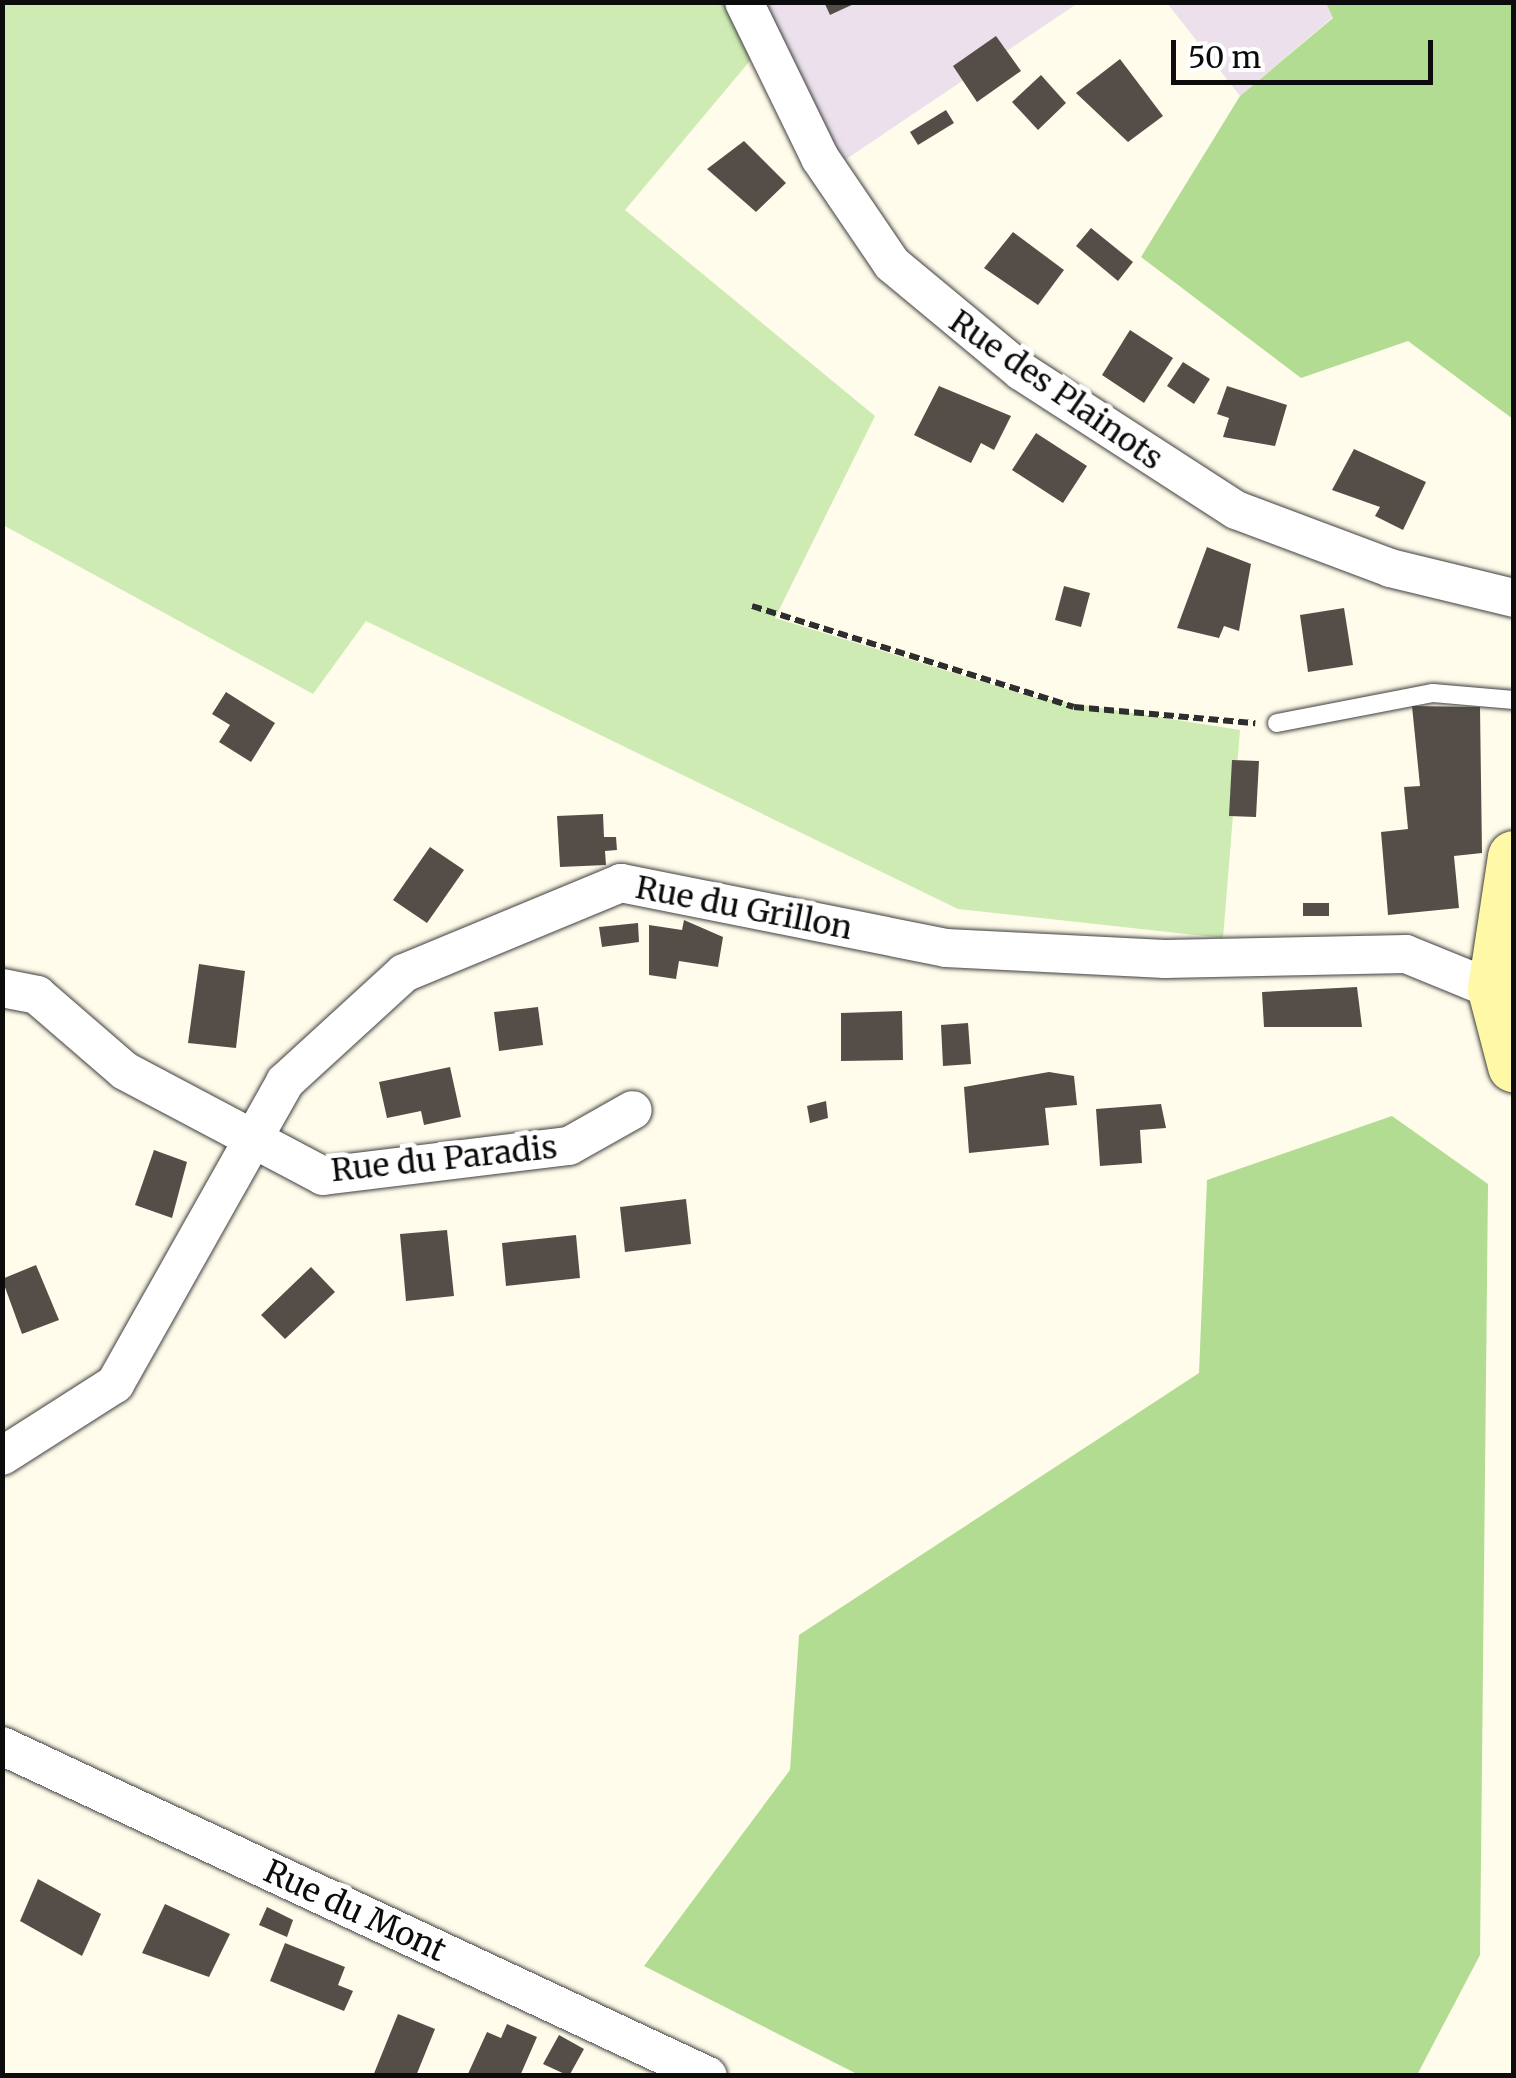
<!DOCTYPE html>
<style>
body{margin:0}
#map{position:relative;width:1516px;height:2078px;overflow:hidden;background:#fffceb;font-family:Merriweather,serif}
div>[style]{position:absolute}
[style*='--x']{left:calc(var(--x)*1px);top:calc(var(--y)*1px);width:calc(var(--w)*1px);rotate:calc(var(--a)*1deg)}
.industrial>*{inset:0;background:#ebe0ec}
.green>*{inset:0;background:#ceebb3}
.forest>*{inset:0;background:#b1dc92}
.building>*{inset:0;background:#554e48}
.path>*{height:6px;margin-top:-3px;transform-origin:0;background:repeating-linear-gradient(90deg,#2e2e2e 0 10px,transparent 0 15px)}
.roads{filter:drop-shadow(0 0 2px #3f3f3f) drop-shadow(0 0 2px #3f3f3f)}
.lane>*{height:18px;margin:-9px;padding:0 9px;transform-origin:9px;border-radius:9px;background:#fff}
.street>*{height:38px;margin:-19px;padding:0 19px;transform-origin:19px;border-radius:19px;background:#fff}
.secondary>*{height:52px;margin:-26px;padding:0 26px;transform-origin:26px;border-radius:26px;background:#fff8a6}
span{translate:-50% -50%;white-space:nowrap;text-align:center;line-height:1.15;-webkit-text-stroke:10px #fff;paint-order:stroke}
.street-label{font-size:32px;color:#0c0c0c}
.frame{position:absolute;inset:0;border:5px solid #0c0c0c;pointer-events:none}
.scale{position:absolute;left:1171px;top:40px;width:262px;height:45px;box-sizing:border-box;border:5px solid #0c0c0c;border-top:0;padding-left:12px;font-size:30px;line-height:35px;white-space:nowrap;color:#0c0c0c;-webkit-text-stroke:8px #fff;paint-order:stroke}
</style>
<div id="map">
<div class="industrial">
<i style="clip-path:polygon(726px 3px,1078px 3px,815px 180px)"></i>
<i style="clip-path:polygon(1167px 3px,1326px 3px,1333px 17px,1240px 96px)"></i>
</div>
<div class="green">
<i style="clip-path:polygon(2px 3px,726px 3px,754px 56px,625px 210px,875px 416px,775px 618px,1032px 697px,1240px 730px,1223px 938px,958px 909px,366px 621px,313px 694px,3px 525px)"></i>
</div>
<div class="forest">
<i style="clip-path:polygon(1326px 3px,1513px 3px,1513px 419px,1408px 341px,1301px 378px,1141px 257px,1240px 96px,1333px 18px)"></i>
<i style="clip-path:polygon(1392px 1116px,1488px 1184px,1480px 1955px,1417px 2075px,859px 2075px,644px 1966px,790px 1770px,799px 1635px,1199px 1373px,1207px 1180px)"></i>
</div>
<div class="building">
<i style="clip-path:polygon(824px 2px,858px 2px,830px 15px)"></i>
<i style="clip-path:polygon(996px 36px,1021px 71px,977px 102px,953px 66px)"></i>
<i style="clip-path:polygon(1120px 59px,1163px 116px,1128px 142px,1076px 93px)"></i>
<i style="clip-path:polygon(1041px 75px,1066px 103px,1038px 130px,1012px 102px)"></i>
<i style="clip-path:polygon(946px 110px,954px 123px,918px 145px,910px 132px)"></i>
<i style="clip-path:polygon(744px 141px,786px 183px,756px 212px,707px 169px)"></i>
<i style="clip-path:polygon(1091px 228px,1133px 262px,1118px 281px,1076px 246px)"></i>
<i style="clip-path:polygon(1013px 232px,1064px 270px,1038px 305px,984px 268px)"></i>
<i style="clip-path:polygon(1130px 330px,1173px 358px,1144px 403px,1102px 375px)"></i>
<i style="clip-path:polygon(1183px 362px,1210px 379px,1194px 404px,1167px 386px)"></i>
<i style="clip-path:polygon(939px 386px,1011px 416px,994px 450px,981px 443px,971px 463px,914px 435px)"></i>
<i style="clip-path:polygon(1227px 386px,1287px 405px,1275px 446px,1223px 437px,1229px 418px,1217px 414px)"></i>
<i style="clip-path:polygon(1036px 433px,1087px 466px,1063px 503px,1012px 470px)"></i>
<i style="clip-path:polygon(1354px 449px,1426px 482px,1403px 530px,1375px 516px,1380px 507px,1332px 490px)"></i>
<i style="clip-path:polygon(1207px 547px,1251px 564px,1239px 631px,1224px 626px,1219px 638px,1177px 628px)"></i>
<i style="clip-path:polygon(1064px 586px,1090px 593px,1081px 627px,1055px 620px)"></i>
<i style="clip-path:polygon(1344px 608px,1353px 665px,1308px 672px,1300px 615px)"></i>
<i style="clip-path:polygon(226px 692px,275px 723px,251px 762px,219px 742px,230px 725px,212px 714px)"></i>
<i style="clip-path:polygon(1412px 706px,1480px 707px,1482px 853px,1454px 856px,1459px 908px,1388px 915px,1381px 832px,1408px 829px,1404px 787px,1420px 786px)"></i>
<i style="clip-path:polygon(1232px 760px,1259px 761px,1256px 817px,1229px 816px)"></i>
<i style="clip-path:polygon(603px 814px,604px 837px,616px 837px,617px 850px,605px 851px,606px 865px,560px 867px,557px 816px)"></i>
<i style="clip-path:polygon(430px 847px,464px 870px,427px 923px,393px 900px)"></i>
<i style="clip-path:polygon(1303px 903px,1329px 903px,1329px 916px,1303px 916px)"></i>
<i style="clip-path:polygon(684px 920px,723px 937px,718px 967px,679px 961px,676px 979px,649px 975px,649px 925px,682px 930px)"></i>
<i style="clip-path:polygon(638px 923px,639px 942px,602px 947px,599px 927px)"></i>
<i style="clip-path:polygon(199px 964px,245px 971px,236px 1048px,188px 1043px)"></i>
<i style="clip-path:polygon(1357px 987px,1362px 1027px,1264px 1027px,1262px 992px)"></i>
<i style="clip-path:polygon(538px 1007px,543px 1045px,499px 1051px,494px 1012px)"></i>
<i style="clip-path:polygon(902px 1011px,903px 1060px,841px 1061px,841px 1013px)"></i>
<i style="clip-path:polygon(968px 1023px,971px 1064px,943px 1066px,941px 1025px)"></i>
<i style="clip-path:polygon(450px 1067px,461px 1117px,424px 1125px,421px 1111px,387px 1118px,379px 1082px)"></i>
<i style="clip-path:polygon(1049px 1072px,1074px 1076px,1077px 1105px,1045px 1108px,1049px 1145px,969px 1153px,964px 1087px)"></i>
<i style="clip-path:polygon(826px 1101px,828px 1118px,810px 1123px,807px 1106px)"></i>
<i style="clip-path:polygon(1161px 1104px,1166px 1128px,1140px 1130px,1142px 1163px,1100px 1166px,1096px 1109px)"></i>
<i style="clip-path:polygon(154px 1150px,187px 1162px,172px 1218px,135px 1205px)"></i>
<i style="clip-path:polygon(686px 1199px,691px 1244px,625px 1252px,620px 1207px)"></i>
<i style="clip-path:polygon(447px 1230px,454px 1296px,406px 1301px,400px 1234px)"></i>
<i style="clip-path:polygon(576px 1235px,580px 1278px,506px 1286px,502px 1243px)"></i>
<i style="clip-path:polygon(36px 1265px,59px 1320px,22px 1334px,2px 1279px)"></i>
<i style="clip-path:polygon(311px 1267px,335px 1292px,285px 1339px,261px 1315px)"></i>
<i style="clip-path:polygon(38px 1879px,101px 1914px,82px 1956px,20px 1921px)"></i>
<i style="clip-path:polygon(165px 1904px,230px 1934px,209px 1977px,142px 1953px)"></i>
<i style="clip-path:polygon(267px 1907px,293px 1920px,287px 1937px,259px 1925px)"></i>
<i style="clip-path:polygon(285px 1943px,345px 1967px,338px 1985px,353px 1991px,344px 2011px,270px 1981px)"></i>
<i style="clip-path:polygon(398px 2014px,435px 2029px,416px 2076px,373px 2076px)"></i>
<i style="clip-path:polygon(507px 2024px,537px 2037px,520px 2076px,467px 2076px,487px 2032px,501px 2038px)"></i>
<i style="clip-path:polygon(559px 2035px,584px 2049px,569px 2076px,543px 2064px)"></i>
</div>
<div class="path">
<i style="--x:752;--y:606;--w:337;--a:17.4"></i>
<i style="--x:1074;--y:707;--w:182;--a:5.1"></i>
</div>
<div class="roads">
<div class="lane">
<i style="--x:1277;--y:723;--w:159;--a:-10.9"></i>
<i style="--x:1433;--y:693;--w:81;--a:4.9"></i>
</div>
<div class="street">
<i style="--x:744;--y:2;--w:174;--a:64"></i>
<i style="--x:820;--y:158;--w:128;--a:55.8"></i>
<i style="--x:892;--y:264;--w:168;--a:39.7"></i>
<i style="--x:1021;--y:371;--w:256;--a:32.9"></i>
<i style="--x:1236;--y:510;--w:165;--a:20.6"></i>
<i style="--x:1390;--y:568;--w:128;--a:13.6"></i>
<i style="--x:2;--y:988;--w:36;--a:11"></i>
<i style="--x:37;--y:995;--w:116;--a:40.8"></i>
<i style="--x:125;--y:1071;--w:224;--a:27.9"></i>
<i style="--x:323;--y:1176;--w:248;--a:-7"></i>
<i style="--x:569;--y:1146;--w:73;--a:-29.4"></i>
<i style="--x:2;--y:1456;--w:134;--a:-32.5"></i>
<i style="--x:115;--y:1384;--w:347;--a:-60.6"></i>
<i style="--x:285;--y:1082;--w:161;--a:-42.5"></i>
<i style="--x:404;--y:973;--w:235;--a:-22.5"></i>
<i style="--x:621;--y:883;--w:331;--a:11.3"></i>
<i style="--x:946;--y:948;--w:219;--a:2.9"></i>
<i style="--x:1165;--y:959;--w:241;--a:-1.2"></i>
<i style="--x:1406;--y:954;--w:95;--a:22.2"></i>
<i style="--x:2;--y:1746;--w:779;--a:25.05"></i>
</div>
<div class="secondary">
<i style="--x:1514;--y:857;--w:134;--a:98.6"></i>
<i style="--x:1494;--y:990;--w:79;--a:75.3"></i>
</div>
</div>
<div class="street-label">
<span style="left:1056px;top:390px;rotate:35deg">Rue des Plainots</span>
<span style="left:744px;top:908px;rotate:11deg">Rue du Grillon</span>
<span style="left:444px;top:1159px;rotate:-6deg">Rue du Paradis</span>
<span style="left:355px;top:1911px;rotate:25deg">Rue du Mont</span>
</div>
<div class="frame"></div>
<div class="scale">50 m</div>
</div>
